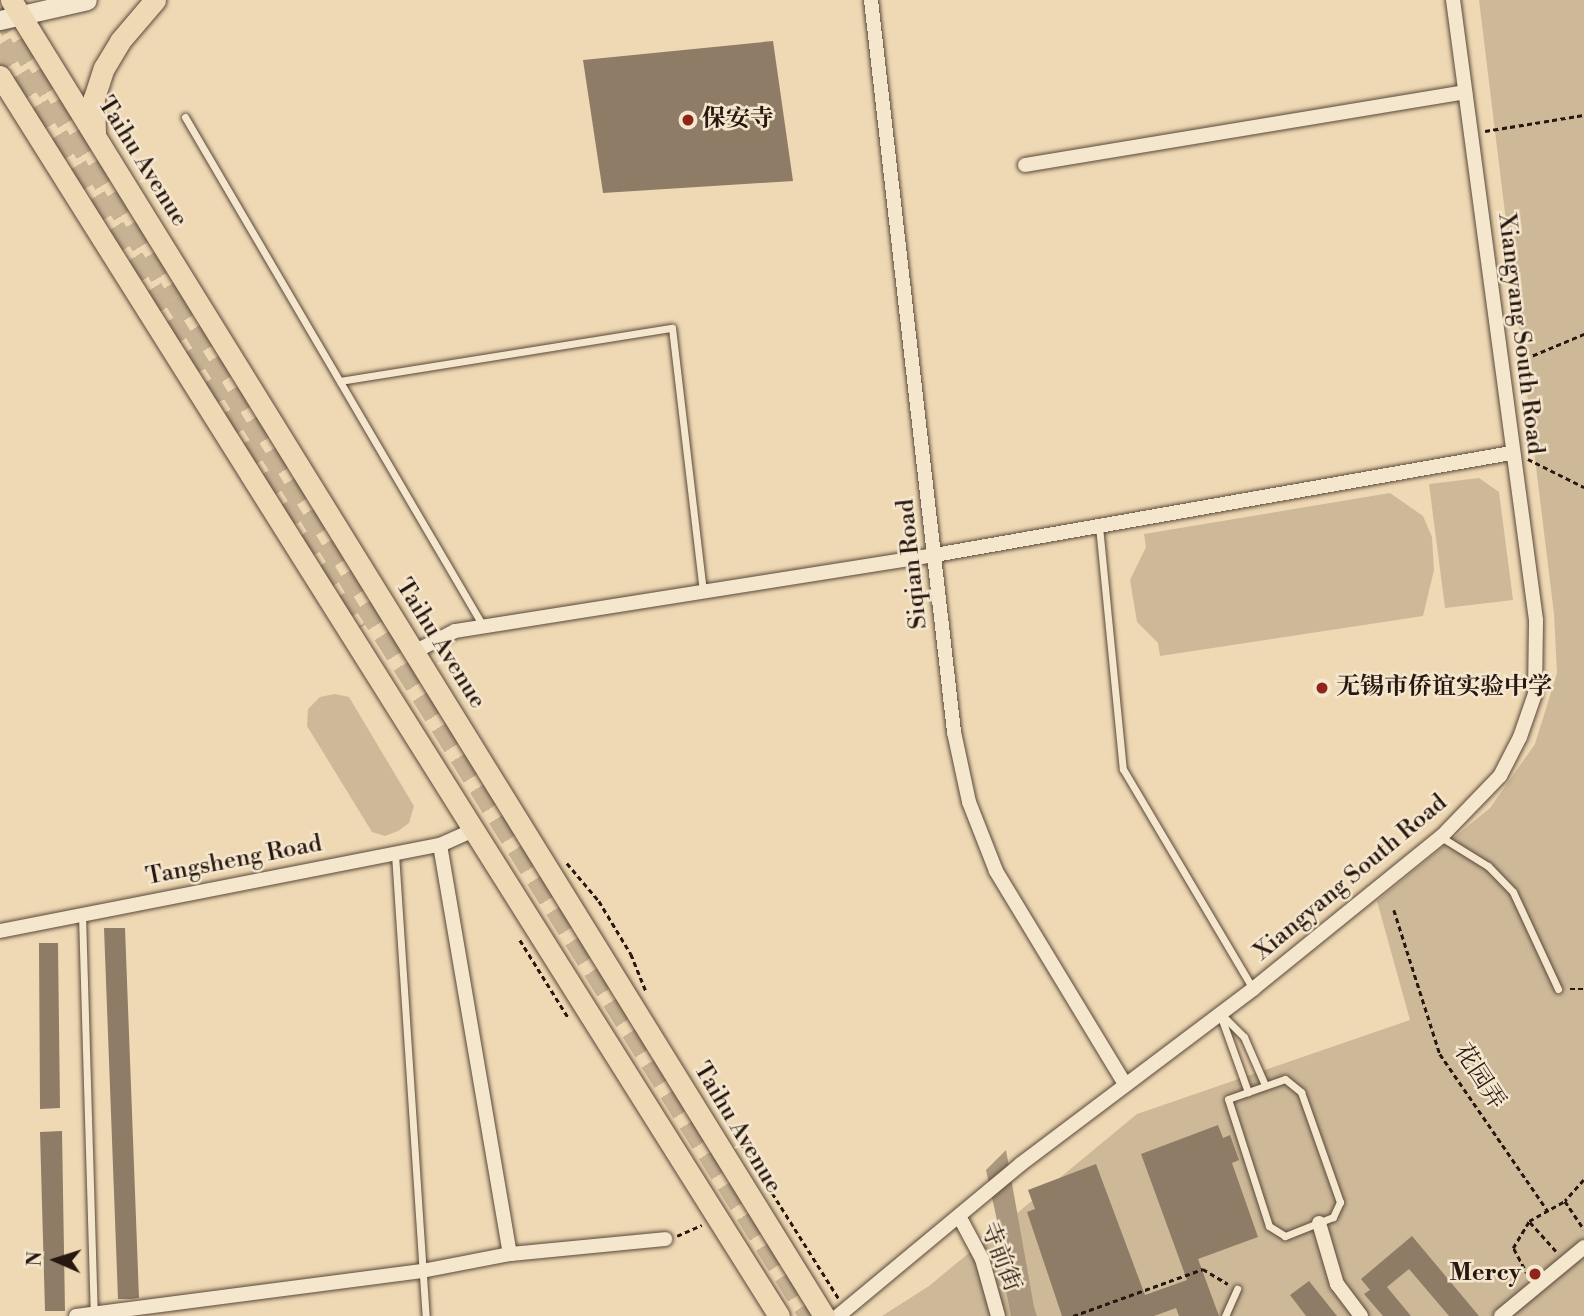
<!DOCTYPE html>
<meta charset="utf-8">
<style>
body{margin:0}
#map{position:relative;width:1584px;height:1316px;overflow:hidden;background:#efd9b4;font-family:"Libre Bodoni","Noto Serif SC",serif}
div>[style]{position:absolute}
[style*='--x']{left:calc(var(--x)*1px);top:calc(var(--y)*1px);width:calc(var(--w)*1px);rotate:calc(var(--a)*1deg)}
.green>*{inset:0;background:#cdb898}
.water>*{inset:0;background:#ab977d}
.building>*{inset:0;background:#8f7c66}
.highway-tunnel>*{height:24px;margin-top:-12px;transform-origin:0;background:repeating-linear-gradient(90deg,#c7b293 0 24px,transparent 0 36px)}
.path>*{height:2.5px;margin-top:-1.25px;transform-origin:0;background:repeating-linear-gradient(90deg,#271711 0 5px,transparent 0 8.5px)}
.roads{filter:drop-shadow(0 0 2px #59483a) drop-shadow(0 0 2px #59483a)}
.lane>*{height:7px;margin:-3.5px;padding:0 3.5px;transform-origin:3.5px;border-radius:3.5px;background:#f5e6ce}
.street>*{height:14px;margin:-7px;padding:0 7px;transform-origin:7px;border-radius:7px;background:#f5e6ce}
.secondary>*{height:19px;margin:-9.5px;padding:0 9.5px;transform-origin:9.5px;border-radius:9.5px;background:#f5e6ce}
.primary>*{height:21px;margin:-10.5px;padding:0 10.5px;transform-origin:10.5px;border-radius:10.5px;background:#efd9b4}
.dots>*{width:19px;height:19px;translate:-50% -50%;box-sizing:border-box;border:4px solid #f5e6ce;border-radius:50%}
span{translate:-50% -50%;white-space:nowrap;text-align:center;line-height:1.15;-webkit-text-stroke:5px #f5e6ce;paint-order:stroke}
.poi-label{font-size:24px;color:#271711;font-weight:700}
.left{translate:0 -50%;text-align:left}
.right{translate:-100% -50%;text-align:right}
.street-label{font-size:24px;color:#271711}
.north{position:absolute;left:21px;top:1225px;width:70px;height:70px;-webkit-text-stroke:5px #f5e6ce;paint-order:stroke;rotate:273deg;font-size:19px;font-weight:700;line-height:28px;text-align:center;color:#271711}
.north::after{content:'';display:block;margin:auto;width:24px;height:32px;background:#271711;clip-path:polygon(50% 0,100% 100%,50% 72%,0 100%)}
</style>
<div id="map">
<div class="green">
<i style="clip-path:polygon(1479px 0,1584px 0,1584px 1316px,882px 1316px,929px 1286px,1137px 1114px,1410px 1020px,1377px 901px,1490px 808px,1535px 744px,1557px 673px,1554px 614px)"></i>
<i style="clip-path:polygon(1479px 478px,1499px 492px,1513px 600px,1445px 608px,1429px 484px)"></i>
<i style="clip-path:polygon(1390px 493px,1423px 516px,1432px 537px,1434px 570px,1423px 616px,1160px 656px,1158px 643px,1137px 622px,1130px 580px,1146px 547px,1144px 534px)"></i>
<i style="clip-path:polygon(335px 694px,349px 697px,414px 806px,409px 823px,398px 831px,385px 836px,372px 832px,307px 726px,308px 709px,320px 697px)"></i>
</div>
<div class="water">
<i style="clip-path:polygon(1006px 1150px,1034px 1307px,1037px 1316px,1011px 1316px,998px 1248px,1000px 1234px,986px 1170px)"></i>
</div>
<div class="building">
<i style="clip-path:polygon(773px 41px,793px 181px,603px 193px,583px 60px)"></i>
<i style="clip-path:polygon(104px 928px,125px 928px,139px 1298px,131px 1299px,118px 1299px)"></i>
<i style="clip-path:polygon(39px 943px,58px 943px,60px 1108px,40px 1109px)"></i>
<i style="clip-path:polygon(1218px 1125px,1223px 1138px,1230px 1135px,1239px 1160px,1232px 1163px,1258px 1237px,1198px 1259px,1219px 1316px,1179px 1316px,1176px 1308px,1154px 1316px,1062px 1316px,1027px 1212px,1035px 1209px,1028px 1190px,1096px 1164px,1145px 1295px,1187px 1280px,1141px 1154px)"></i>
<i style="clip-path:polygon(62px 1131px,65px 1311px,45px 1311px,40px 1132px)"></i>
<i style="clip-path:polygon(1412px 1236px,1479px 1316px,1449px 1316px,1409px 1269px,1387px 1287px,1411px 1316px,1383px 1316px,1364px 1294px,1370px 1290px,1361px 1279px)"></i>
<i style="clip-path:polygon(1309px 1281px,1337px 1316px,1306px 1316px,1290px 1295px)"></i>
</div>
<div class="highway-tunnel">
<i style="--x:0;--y:9;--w:338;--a:58.8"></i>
<i style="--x:175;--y:298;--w:1200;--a:58"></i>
<i style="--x:0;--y:44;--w:686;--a:58.42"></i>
</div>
<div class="path">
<i style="--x:1485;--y:131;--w:100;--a:-9.2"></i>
<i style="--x:1517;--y:362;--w:73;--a:-22.7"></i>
<i style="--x:1528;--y:459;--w:63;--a:26.6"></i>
<i style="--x:567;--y:863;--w:50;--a:49.9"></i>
<i style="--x:599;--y:901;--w:62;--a:58.9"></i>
<i style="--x:631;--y:954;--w:40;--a:68"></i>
<i style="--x:1394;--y:910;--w:151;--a:72.3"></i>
<i style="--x:1440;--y:1054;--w:191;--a:55.5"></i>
<i style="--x:520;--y:940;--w:91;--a:58.1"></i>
<i style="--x:1570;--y:989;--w:14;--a:0"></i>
<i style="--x:727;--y:1121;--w:210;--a:57.8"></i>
<i style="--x:1584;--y:1180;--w:28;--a:132"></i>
<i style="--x:1565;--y:1201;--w:34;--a:56"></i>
<i style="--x:1530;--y:1222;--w:39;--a:48"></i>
<i style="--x:677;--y:1236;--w:27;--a:-24"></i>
<i style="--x:1528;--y:1276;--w:32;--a:-118"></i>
<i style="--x:1513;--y:1248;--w:31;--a:-59"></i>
<i style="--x:1529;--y:1221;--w:41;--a:-29.1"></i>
<i style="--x:1073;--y:1316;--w:138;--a:-19.9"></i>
<i style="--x:1203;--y:1269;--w:29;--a:31"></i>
</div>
<div class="roads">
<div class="lane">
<i style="--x:185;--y:117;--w:590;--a:59.65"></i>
<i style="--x:340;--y:381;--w:336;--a:-9.1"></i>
<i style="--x:672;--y:328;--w:266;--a:83.3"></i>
<i style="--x:1099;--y:526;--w:244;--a:84.4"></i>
<i style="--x:1123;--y:769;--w:256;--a:59.4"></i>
<i style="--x:1441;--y:837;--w:55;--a:31.7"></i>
<i style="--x:1488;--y:866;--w:36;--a:46"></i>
<i style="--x:1513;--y:892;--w:107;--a:65.1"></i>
<i style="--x:395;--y:854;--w:463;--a:86.2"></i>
<i style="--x:82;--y:915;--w:398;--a:88.3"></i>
<i style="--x:1220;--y:1013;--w:34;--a:45"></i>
<i style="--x:1244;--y:1037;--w:52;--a:66.4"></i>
<i style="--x:1221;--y:1017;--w:80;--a:70.2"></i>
<i style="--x:1285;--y:1079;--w:21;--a:39"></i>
<i style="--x:1301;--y:1092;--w:117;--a:70.5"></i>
<i style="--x:1340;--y:1202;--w:17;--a:115"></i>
<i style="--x:1333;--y:1217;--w:52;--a:158.4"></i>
<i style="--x:1285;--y:1236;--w:19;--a:-148"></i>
<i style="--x:1269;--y:1226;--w:133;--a:-107.9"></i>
<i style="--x:1228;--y:1099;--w:60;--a:-19.3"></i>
<i style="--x:1225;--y:1316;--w:30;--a:-66"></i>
</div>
<div class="street">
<i style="--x:871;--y:0;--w:737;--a:83.53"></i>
<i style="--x:954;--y:732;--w:72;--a:77.9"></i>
<i style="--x:969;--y:802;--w:74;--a:68.6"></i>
<i style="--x:996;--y:871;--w:247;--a:58.8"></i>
<i style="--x:1025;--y:165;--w:446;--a:-9.4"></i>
<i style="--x:414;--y:652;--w:46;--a:-27.1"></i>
<i style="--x:455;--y:631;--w:486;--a:-9"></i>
<i style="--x:935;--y:555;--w:585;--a:-10.04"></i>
<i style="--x:440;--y:845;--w:415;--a:80.3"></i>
<i style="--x:0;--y:931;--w:448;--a:-11.1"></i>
<i style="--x:440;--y:845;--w:37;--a:-24"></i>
<i style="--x:959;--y:1216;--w:49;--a:61.9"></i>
<i style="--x:982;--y:1259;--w:59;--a:74.3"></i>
<i style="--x:1319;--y:1223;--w:64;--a:73.6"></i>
<i style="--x:1337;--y:1284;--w:40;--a:53"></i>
<i style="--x:76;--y:1316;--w:349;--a:-7.4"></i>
<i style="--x:422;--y:1271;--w:90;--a:-10.9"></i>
<i style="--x:510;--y:1254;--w:156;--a:-5.5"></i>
<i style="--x:838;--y:1316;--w:238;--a:-39.7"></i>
<i style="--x:1021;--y:1164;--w:291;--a:-37"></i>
<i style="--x:1253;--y:989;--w:242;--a:-39"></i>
<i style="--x:1441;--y:837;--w:85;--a:-46"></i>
<i style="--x:1500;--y:776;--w:44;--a:-62.9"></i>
<i style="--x:1520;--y:737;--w:46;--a:-70.8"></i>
<i style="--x:1535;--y:694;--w:74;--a:-89.2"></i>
<i style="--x:1536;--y:620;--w:626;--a:-97.62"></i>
<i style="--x:1501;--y:1316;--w:108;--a:-39.7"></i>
</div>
<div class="secondary">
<i style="--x:0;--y:20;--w:89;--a:-12.9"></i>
</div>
<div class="primary">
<i style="--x:11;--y:0;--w:1547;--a:58.29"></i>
<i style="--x:0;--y:76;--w:1464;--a:57.86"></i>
<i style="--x:95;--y:133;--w:35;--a:-92"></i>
<i style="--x:94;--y:98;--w:32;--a:-72"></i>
<i style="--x:104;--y:68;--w:31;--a:-59"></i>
<i style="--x:120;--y:41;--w:54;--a:-49.5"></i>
</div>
</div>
<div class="dots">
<i style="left:688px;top:120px;background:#8f2418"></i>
<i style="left:1322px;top:688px;background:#8f2418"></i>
<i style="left:1535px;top:1274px;background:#8f2418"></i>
</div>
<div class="poi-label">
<span class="left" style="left:702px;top:120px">保安寺</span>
<span class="left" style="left:1336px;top:688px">无锡市侨谊实验中学</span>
<span class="right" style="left:1521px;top:1274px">Mercy</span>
</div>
<div class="street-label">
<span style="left:142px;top:162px;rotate:58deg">Taihu Avenue</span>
<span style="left:1520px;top:334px;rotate:83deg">Xiangyang South Road</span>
<span style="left:913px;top:564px;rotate:-96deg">Siqian Road</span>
<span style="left:440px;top:644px;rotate:58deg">Taihu Avenue</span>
<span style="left:234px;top:861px;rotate:-11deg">Tangsheng Road</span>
<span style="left:1351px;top:878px;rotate:-40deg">Xiangyang South Road</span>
<span style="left:1479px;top:1077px;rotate:57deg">花园弄</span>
<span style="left:737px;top:1128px;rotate:59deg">Taihu Avenue</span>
<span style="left:1000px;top:1257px;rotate:69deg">寺前街</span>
</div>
<div class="north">N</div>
</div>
